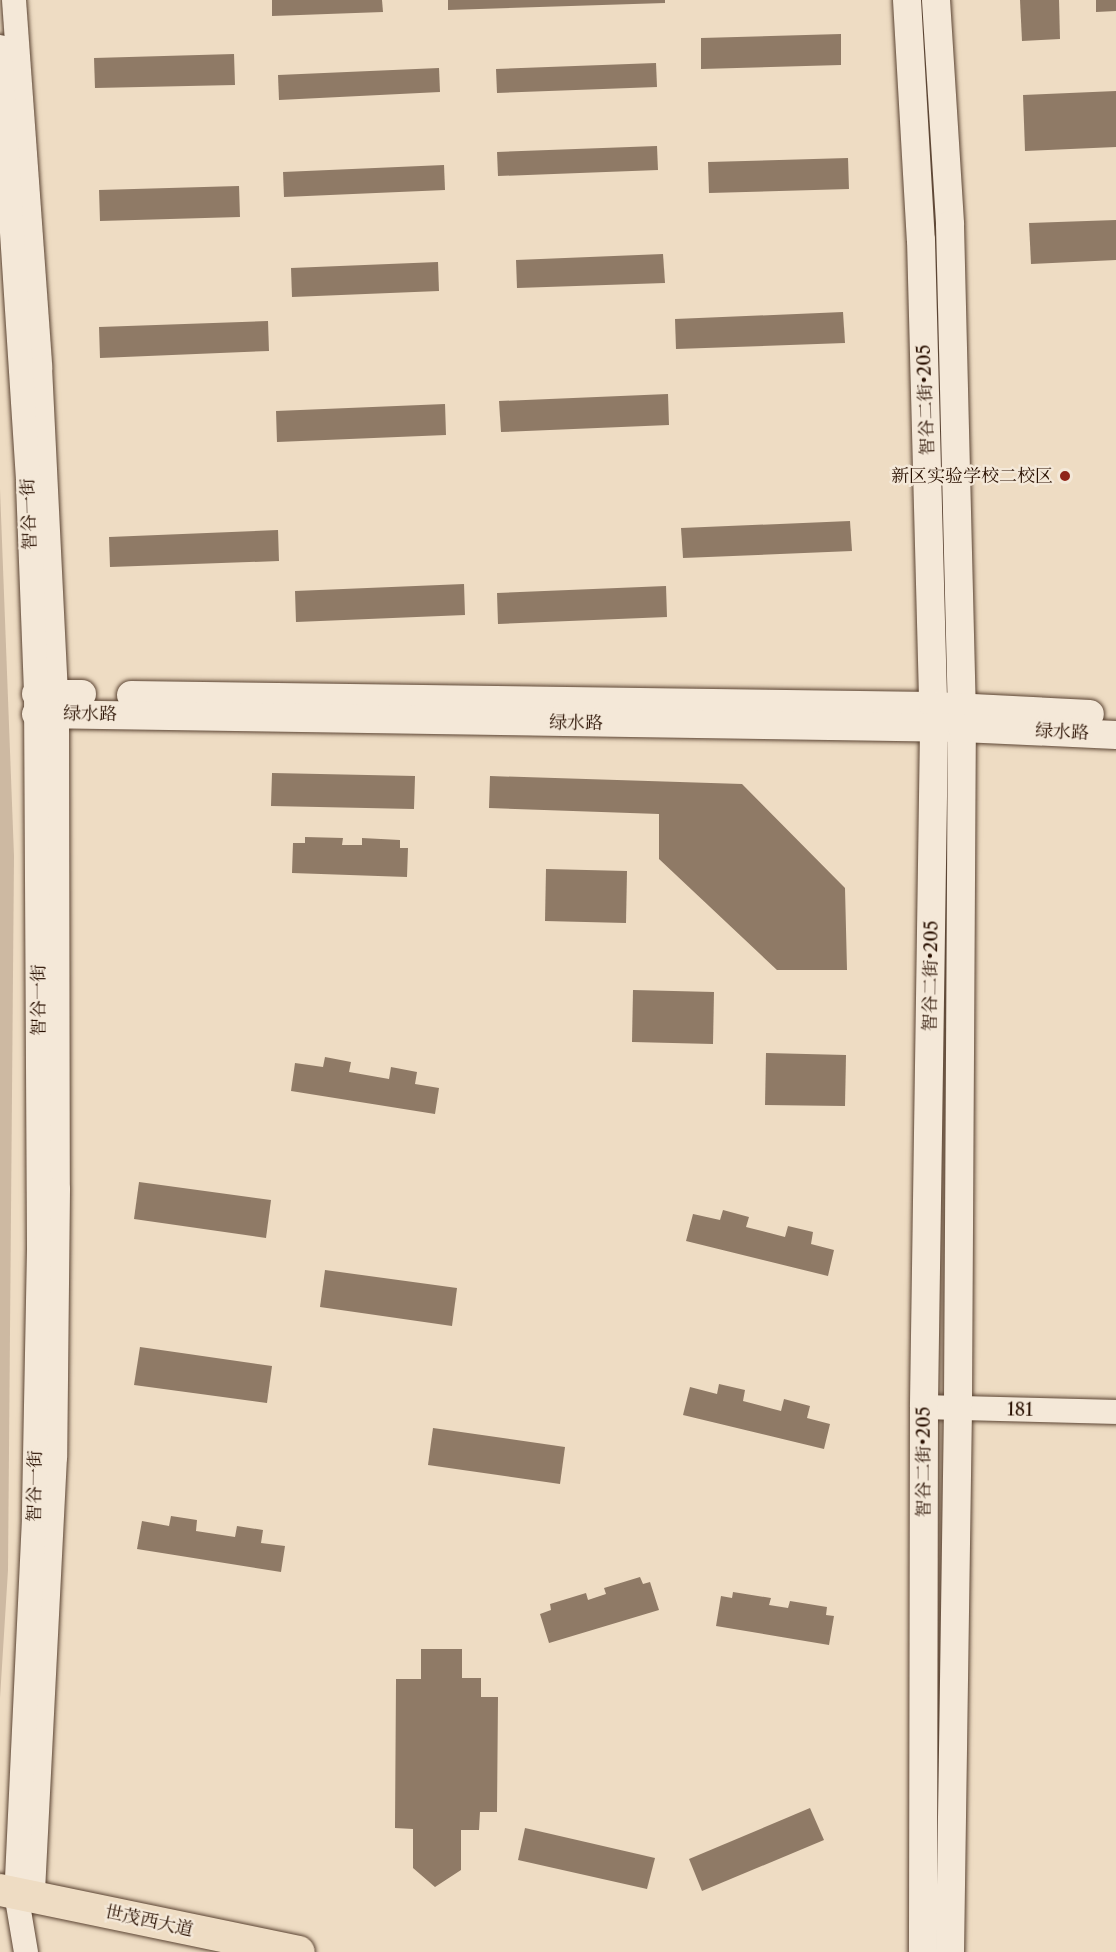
<!DOCTYPE html>
<meta charset="utf-8">
<style>
body{margin:0}
#map{position:relative;width:1116px;height:1952px;overflow:hidden;background:#eedcc3;font-family:"Libre Caslon Text","Noto Serif SC",serif}
div>[style]{position:absolute}
[style*='--x']{left:calc(var(--x)*1px);top:calc(var(--y)*1px);width:calc(var(--w)*1px);rotate:calc(var(--a)*1deg)}
.green>*{inset:0;background:#cdb9a2}
.building>*{inset:0;background:#8f7a66}
.roads{filter:drop-shadow(0 0 2px #5a4332) drop-shadow(0 0 2px #5a4332)}
.tertiary>*{height:24px;margin:-12px;padding:0 12px;transform-origin:12px;border-radius:12px;background:#f4e8d8}
.secondary>*{height:28px;margin:-14px;padding:0 14px;transform-origin:14px;border-radius:14px;background:#f4e8d8}
.primary>*{height:32px;margin:-16px;padding:0 16px;transform-origin:16px;border-radius:16px;background:#eedcc3}
.dots>*{width:16px;height:16px;translate:-50% -50%;box-sizing:border-box;border:3px solid #f4e8d8;border-radius:50%}
span{translate:-50% -50%;white-space:nowrap;text-align:center;line-height:1.15;-webkit-text-stroke:4.5px #f4e8d8;paint-order:stroke}
.street-label{font-size:18px;color:#291001}
.poi-label{font-size:18px;color:#291001}
.right{translate:-100% -50%;text-align:right}
</style>
<div id="map">
<div class="green">
<i style="clip-path:polygon(0 489px,14px 856px,8px 1570px,0 1698px)"></i>
</div>
<div class="building">
<i style="clip-path:polygon(272px 0,382px 0,383px 12px,272px 16px)"></i>
<i style="clip-path:polygon(448px 0,665px 0,665px 3px,448px 10px)"></i>
<i style="clip-path:polygon(1020px 0,1059px 0,1060px 39px,1022px 41px)"></i>
<i style="clip-path:polygon(1096px 0,1116px 0,1116px 11px,1096px 12px)"></i>
<i style="clip-path:polygon(841px 34px,841px 65px,701px 69px,701px 38px)"></i>
<i style="clip-path:polygon(234px 54px,235px 85px,95px 88px,94px 58px)"></i>
<i style="clip-path:polygon(656px 63px,657px 87px,497px 93px,496px 69px)"></i>
<i style="clip-path:polygon(439px 68px,440px 92px,279px 100px,278px 75px)"></i>
<i style="clip-path:polygon(1116px 91px,1116px 147px,1025px 151px,1023px 95px)"></i>
<i style="clip-path:polygon(657px 146px,658px 170px,498px 176px,497px 152px)"></i>
<i style="clip-path:polygon(848px 158px,849px 189px,709px 193px,708px 162px)"></i>
<i style="clip-path:polygon(444px 165px,445px 190px,284px 197px,283px 172px)"></i>
<i style="clip-path:polygon(239px 186px,240px 217px,100px 221px,99px 190px)"></i>
<i style="clip-path:polygon(1116px 220px,1116px 260px,1031px 264px,1029px 223px)"></i>
<i style="clip-path:polygon(663px 254px,665px 283px,517px 288px,516px 260px)"></i>
<i style="clip-path:polygon(438px 262px,439px 291px,292px 297px,291px 268px)"></i>
<i style="clip-path:polygon(843px 312px,845px 343px,676px 349px,675px 319px)"></i>
<i style="clip-path:polygon(268px 321px,269px 351px,100px 358px,99px 327px)"></i>
<i style="clip-path:polygon(668px 394px,669px 425px,501px 432px,499px 401px)"></i>
<i style="clip-path:polygon(445px 404px,446px 435px,277px 442px,276px 411px)"></i>
<i style="clip-path:polygon(850px 521px,852px 551px,683px 558px,681px 528px)"></i>
<i style="clip-path:polygon(278px 530px,279px 561px,110px 567px,109px 537px)"></i>
<i style="clip-path:polygon(464px 584px,465px 615px,296px 622px,295px 591px)"></i>
<i style="clip-path:polygon(666px 586px,667px 617px,498px 624px,497px 593px)"></i>
<i style="clip-path:polygon(272px 773px,415px 776px,414px 809px,271px 806px)"></i>
<i style="clip-path:polygon(490px 776px,742px 784px,845px 888px,847px 970px,777px 970px,659px 859px,659px 814px,489px 808px)"></i>
<i style="clip-path:polygon(305px 837px,343px 838px,342px 845px,362px 845px,362px 838px,400px 840px,400px 848px,408px 848px,407px 877px,292px 873px,293px 843px,305px 843px)"></i>
<i style="clip-path:polygon(546px 869px,627px 871px,626px 923px,545px 921px)"></i>
<i style="clip-path:polygon(633px 990px,714px 992px,713px 1044px,632px 1042px)"></i>
<i style="clip-path:polygon(766px 1053px,846px 1055px,845px 1106px,765px 1105px)"></i>
<i style="clip-path:polygon(325px 1057px,351px 1062px,349px 1072px,389px 1079px,391px 1067px,417px 1072px,415px 1084px,439px 1088px,435px 1114px,291px 1091px,295px 1063px,323px 1067px)"></i>
<i style="clip-path:polygon(139px 1182px,271px 1200px,266px 1238px,134px 1219px)"></i>
<i style="clip-path:polygon(723px 1210px,749px 1217px,746px 1227px,785px 1237px,788px 1226px,813px 1232px,811px 1244px,834px 1250px,828px 1276px,686px 1241px,693px 1214px,720px 1220px)"></i>
<i style="clip-path:polygon(325px 1270px,457px 1288px,452px 1326px,320px 1307px)"></i>
<i style="clip-path:polygon(140px 1347px,272px 1366px,267px 1403px,134px 1385px)"></i>
<i style="clip-path:polygon(719px 1384px,745px 1390px,743px 1401px,781px 1411px,784px 1399px,810px 1406px,807px 1418px,830px 1424px,824px 1449px,683px 1415px,690px 1387px,717px 1394px)"></i>
<i style="clip-path:polygon(433px 1428px,565px 1447px,560px 1484px,428px 1465px)"></i>
<i style="clip-path:polygon(171px 1516px,197px 1520px,196px 1531px,235px 1537px,237px 1526px,263px 1530px,261px 1543px,285px 1546px,281px 1572px,137px 1549px,142px 1521px,169px 1526px)"></i>
<i style="clip-path:polygon(640px 1577px,643px 1584px,650px 1582px,659px 1610px,549px 1643px,540px 1614px,551px 1610px,550px 1604px,586px 1593px,588px 1600px,606px 1594px,604px 1588px)"></i>
<i style="clip-path:polygon(733px 1592px,771px 1598px,769px 1605px,788px 1608px,790px 1601px,827px 1607px,826px 1615px,834px 1616px,829px 1645px,716px 1626px,721px 1596px,732px 1598px)"></i>
<i style="clip-path:polygon(421px 1649px,462px 1649px,462px 1678px,481px 1678px,481px 1697px,498px 1697px,497px 1812px,480px 1812px,479px 1830px,461px 1830px,461px 1870px,435px 1887px,413px 1868px,413px 1829px,395px 1828px,396px 1679px,421px 1679px)"></i>
<i style="clip-path:polygon(810px 1808px,824px 1840px,702px 1891px,689px 1859px)"></i>
<i style="clip-path:polygon(525px 1828px,655px 1858px,647px 1889px,518px 1860px)"></i>
</div>
<div class="roads">
<div class="tertiary">
<i style="--x:14;--y:0;--w:368;--a:85.9"></i>
<i style="--x:40;--y:367;--w:347;--a:87.2"></i>
<i style="--x:57;--y:714;--w:475;--a:89.9"></i>
<i style="--x:58;--y:1189;--w:268;--a:90.6"></i>
<i style="--x:55;--y:1457;--w:432;--a:92.9"></i>
<i style="--x:0;--y:47;--w:438;--a:86.3"></i>
<i style="--x:28;--y:484;--w:210;--a:87.8"></i>
<i style="--x:36;--y:694;--w:555;--a:89.69"></i>
<i style="--x:39;--y:1249;--w:269;--a:91.1"></i>
<i style="--x:34;--y:1518;--w:375;--a:92.7"></i>
<i style="--x:16;--y:1893;--w:60;--a:80.4"></i>
<i style="--x:924;--y:1407;--w:192;--a:1.5"></i>
</div>
<div class="secondary">
<i style="--x:907;--y:0;--w:240;--a:86.7"></i>
<i style="--x:921;--y:240;--w:489;--a:88.5"></i>
<i style="--x:934;--y:729;--w:678;--a:90.85"></i>
<i style="--x:924;--y:1407;--w:545;--a:90.11"></i>
<i style="--x:936;--y:0;--w:225;--a:86.4"></i>
<i style="--x:950;--y:225;--w:482;--a:88.6"></i>
<i style="--x:962;--y:707;--w:701;--a:90.33"></i>
<i style="--x:958;--y:1408;--w:544;--a:90.84"></i>
<i style="--x:36;--y:694;--w:46;--a:0"></i>
<i style="--x:131;--y:695;--w:802;--a:0.79"></i>
<i style="--x:933;--y:706;--w:157;--a:2.9"></i>
<i style="--x:36;--y:714;--w:926;--a:0.87"></i>
<i style="--x:962;--y:728;--w:154;--a:2.6"></i>
</div>
<div class="primary">
<i style="--x:0;--y:1890;--w:305;--a:11.7"></i>
</div>
</div>
<div class="dots">
<i style="left:1065px;top:476px;background:#8f2418"></i>
</div>
<div class="street-label">
<span style="left:926px;top:400px;rotate:-92deg">智谷二街•205</span>
<span style="left:29px;top:514px;rotate:-92deg">智谷一街</span>
<span style="left:90px;top:714px;rotate:1deg">绿水路</span>
<span style="left:576px;top:723px;rotate:1deg">绿水路</span>
<span style="left:1062px;top:732px;rotate:3deg">绿水路</span>
<span style="left:931px;top:976px;rotate:-89deg">智谷二街•205</span>
<span style="left:39px;top:1000px;rotate:-90deg">智谷一街</span>
<span style="left:1020px;top:1410px;rotate:1deg">181</span>
<span style="left:924px;top:1462px;rotate:-90deg">智谷二街•205</span>
<span style="left:35px;top:1486px;rotate:-89deg">智谷一街</span>
<span style="left:149px;top:1921px;rotate:12deg">世茂西大道</span>
</div>
<div class="poi-label">
<span class="right" style="left:1053px;top:476px">新区实验学校二校区</span>
</div>
</div>
